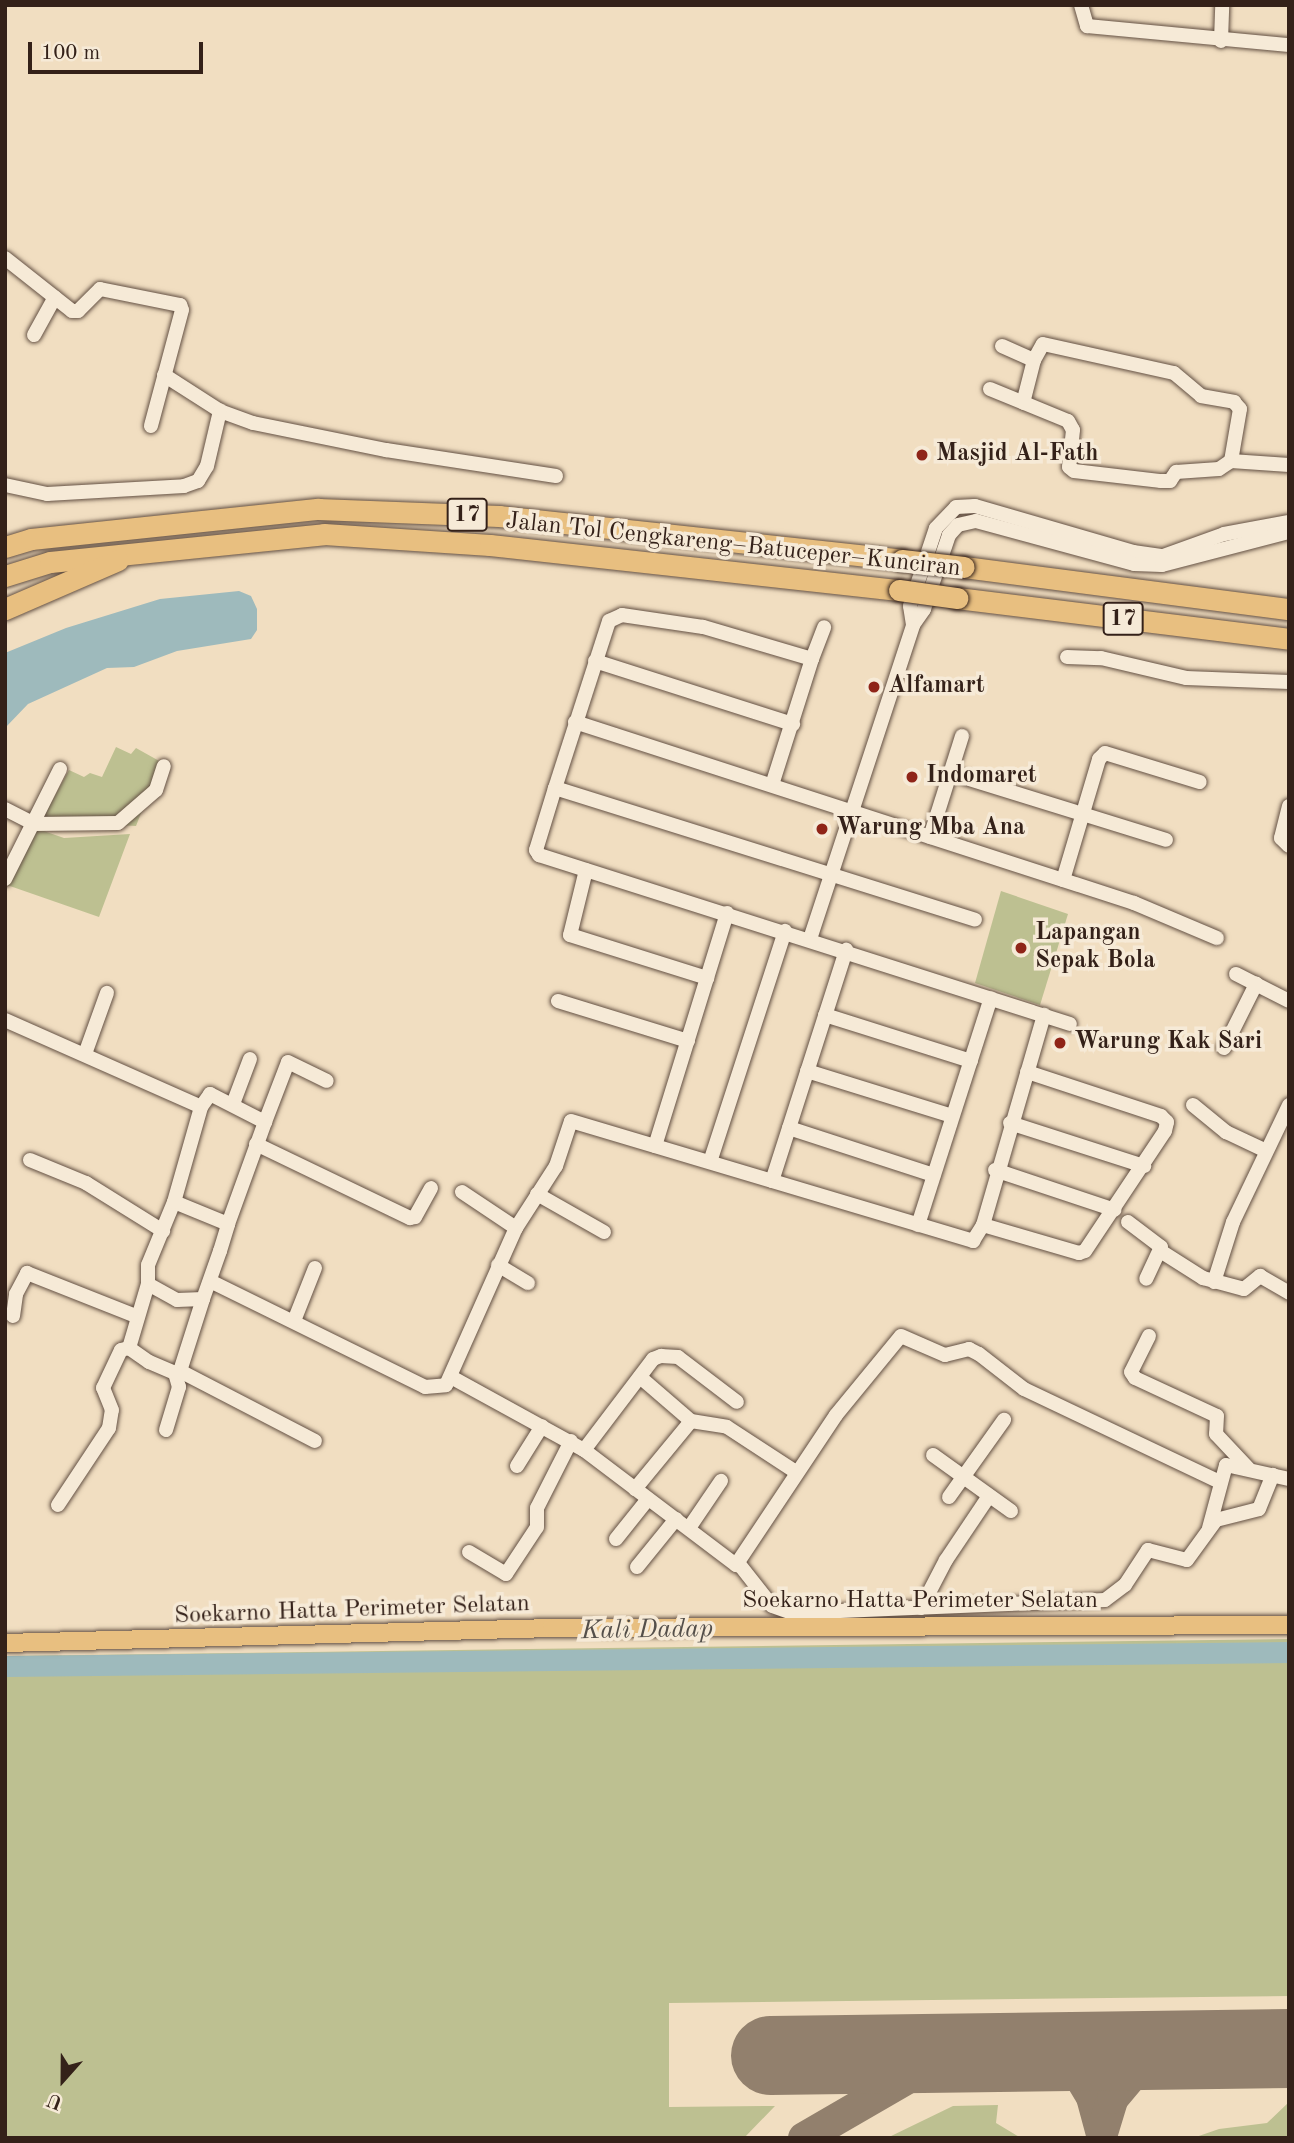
<!DOCTYPE html>
<meta charset="utf-8">
<style>
body{margin:0}
#map{position:relative;width:1294px;height:2143px;overflow:hidden;background:#f1dec1;font-family:"Old Standard TT",serif}
div>[style]{position:absolute}
[style*='--x']{left:calc(var(--x)*1px);top:calc(var(--y)*1px);width:calc(var(--w)*1px);rotate:calc(var(--a)*1deg)}
.green>*{inset:0;background:#bdc091}
.water>*{inset:0;background:#9ebabc}
.river>*{height:21px;margin:-10.5px;padding:0 10.5px;transform-origin:10.5px;border-radius:10.5px;background:#9ebabc}
.taxiway>*{height:32px;margin:-16px;padding:0 16px;transform-origin:16px;border-radius:16px;background:#92806d}
.runway>*{height:79px;margin:-39.5px;padding:0 39.5px;transform-origin:39.5px;border-radius:39.5px;background:#92806d}
.roads{filter:drop-shadow(0 0 2px #635043) drop-shadow(0 0 2px #635043)}
.minor>*{height:14px;margin:-7px;padding:0 7px;transform-origin:7px;border-radius:7px;background:#f6ead7}
.major>*{height:18px;margin:-9px;padding:0 9px;transform-origin:9px;border-radius:9px;background:#e8bf80}
.highway>*{height:21px;margin:-10.5px;padding:0 10.5px;transform-origin:10.5px;border-radius:10.5px;background:#e8bf80}
.bridges{filter:drop-shadow(0 0 2px #342119) drop-shadow(0 0 2px #342119)}
.highway-bridge>*{height:21px;margin:-10.5px;padding:0 10.5px;transform-origin:10.5px;border-radius:10.5px;background:#e8bf80}
.dots>*{width:19px;height:19px;translate:-50% -50%;box-sizing:border-box;border:4px solid #f6ead7;border-radius:50%}
span{translate:-50% -50%;white-space:nowrap;text-align:center;line-height:1.15;-webkit-text-stroke:7px #f6ead7;paint-order:stroke}
.shield-label span{padding:2px 5px;background:#f6ead7;border:2px solid;border-radius:5px;-webkit-text-stroke-width:0}
.shield-label{font-size:23px;color:#342119;font-weight:700}
.poi-label{font-size:24px;color:#342119;font-weight:700}
.left{translate:0 -50%;text-align:left}
.street-label{font-size:24px;color:#342119}
.water-label{font-size:26px;color:#544f4a;font-style:italic}
.frame{position:absolute;inset:0;border:7px solid #342119;pointer-events:none}
.north{position:absolute;left:28px;top:2045px;width:70px;height:70px;-webkit-text-stroke:5px #f6ead7;paint-order:stroke;rotate:201deg;font-size:19px;font-weight:700;line-height:28px;text-align:center;color:#342119}
.north::after{content:'';display:block;margin:auto;width:24px;height:32px;background:#342119;clip-path:polygon(50% 0,100% 100%,50% 72%,0 100%)}
.scale{position:absolute;left:28px;top:42px;width:175px;height:32px;box-sizing:border-box;border:4px solid #342119;border-top:0;padding-left:9px;font-size:21px;line-height:24px;white-space:nowrap;color:#342119;-webkit-text-stroke:5px #f6ead7;paint-order:stroke}
</style>
<div id="map">
<div class="green">
<i style="clip-path:polygon(116px 747px,131px 754px,136px 748px,161px 762px,136px 826px,41px 821px,69px 770px,84px 777px,90px 773px,102px 777px)"></i>
<i style="clip-path:polygon(35px 828px,64px 838px,130px 834px,99px 917px,7px 885px)"></i>
<i style="clip-path:polygon(1001px 891px,1068px 914px,1040px 1005px,975px 983px)"></i>
<i style="clip-path:polygon(1289px 1639px,1289px 1996px,669px 2003px,669px 2107px,775px 2106px,744px 2138px,5px 2138px,5px 1656px)"></i>
<i style="clip-path:polygon(1289px 2102px,1289px 2138px,1193px 2138px,1219px 2129px,1267px 2123px)"></i>
<i style="clip-path:polygon(998px 2105px,996px 2123px,1021px 2138px,887px 2138px,953px 2106px)"></i>
</div>
<div class="water">
<i style="clip-path:polygon(239px 591px,251px 596px,257px 609px,257px 630px,251px 639px,177px 651px,134px 667px,107px 668px,28px 704px,5px 728px,5px 653px,66px 628px,160px 599px)"></i>
</div>
<div class="river">
<i style="--x:5;--y:1666;--w:1284;--a:-0.62"></i>
</div>
<div class="taxiway">
<i style="--x:1026;--y:2051;--w:30;--a:12"></i>
<i style="--x:1055;--y:2057;--w:27;--a:34"></i>
<i style="--x:1077;--y:2072;--w:29;--a:59"></i>
<i style="--x:1092;--y:2097;--w:38;--a:75"></i>
<i style="--x:1102;--y:2133;--w:37;--a:-73"></i>
<i style="--x:1113;--y:2098;--w:30;--a:-50"></i>
<i style="--x:1132;--y:2075;--w:32;--a:-35"></i>
<i style="--x:1158;--y:2057;--w:30;--a:-15"></i>
<i style="--x:804;--y:2138;--w:124;--a:-30.1"></i>
<i style="--x:911;--y:2076;--w:38;--a:-18"></i>
<i style="--x:947;--y:2064;--w:74;--a:-10.1"></i>
</div>
<div class="runway">
<i style="--x:770;--y:2055;--w:519;--a:-0.77"></i>
</div>
<div class="roads">
<div class="minor">
<i style="--x:1081;--y:5;--w:22;--a:74"></i>
<i style="--x:1087;--y:26;--w:203;--a:5.4"></i>
<i style="--x:1221;--y:41;--w:36;--a:-88"></i>
<i style="--x:5;--y:258;--w:85;--a:38.3"></i>
<i style="--x:72;--y:311;--w:6;--a:0"></i>
<i style="--x:78;--y:311;--w:31;--a:-45"></i>
<i style="--x:100;--y:289;--w:82;--a:11.3"></i>
<i style="--x:180;--y:305;--w:5;--a:68"></i>
<i style="--x:182;--y:310;--w:120;--a:105"></i>
<i style="--x:34;--y:335;--w:43;--a:-61.1"></i>
<i style="--x:1002;--y:346;--w:35;--a:24"></i>
<i style="--x:1034;--y:360;--w:44;--a:104.3"></i>
<i style="--x:1034;--y:360;--w:18;--a:-61"></i>
<i style="--x:1043;--y:344;--w:134;--a:12.5"></i>
<i style="--x:1174;--y:373;--w:35;--a:40"></i>
<i style="--x:1201;--y:396;--w:34;--a:10"></i>
<i style="--x:1234;--y:402;--w:9;--a:49"></i>
<i style="--x:1240;--y:409;--w:53;--a:99.8"></i>
<i style="--x:164;--y:375;--w:67;--a:32.7"></i>
<i style="--x:220;--y:411;--w:35;--a:20"></i>
<i style="--x:253;--y:423;--w:136;--a:11.5"></i>
<i style="--x:386;--y:450;--w:172;--a:8.7"></i>
<i style="--x:990;--y:389;--w:84;--a:22.3"></i>
<i style="--x:1068;--y:421;--w:10;--a:61"></i>
<i style="--x:1073;--y:430;--w:37;--a:96"></i>
<i style="--x:1069;--y:467;--w:6;--a:39"></i>
<i style="--x:1074;--y:471;--w:88;--a:6.6"></i>
<i style="--x:1161;--y:481;--w:9;--a:0"></i>
<i style="--x:1170;--y:481;--w:11;--a:-56"></i>
<i style="--x:1176;--y:472;--w:43;--a:-4"></i>
<i style="--x:1219;--y:469;--w:14;--a:-34"></i>
<i style="--x:1231;--y:461;--w:58;--a:3.9"></i>
<i style="--x:5;--y:485;--w:43;--a:12.1"></i>
<i style="--x:47;--y:494;--w:137;--a:-3.3"></i>
<i style="--x:184;--y:486;--w:15;--a:-20"></i>
<i style="--x:198;--y:481;--w:17;--a:-59"></i>
<i style="--x:207;--y:466;--w:57;--a:-76.7"></i>
<i style="--x:913;--y:625;--w:19;--a:-99"></i>
<i style="--x:910;--y:606;--w:82;--a:-71.6"></i>
<i style="--x:936;--y:528;--w:29;--a:-46"></i>
<i style="--x:956;--y:507;--w:19;--a:-3"></i>
<i style="--x:975;--y:506;--w:165;--a:16.2"></i>
<i style="--x:1133;--y:552;--w:30;--a:8"></i>
<i style="--x:1163;--y:556;--w:65;--a:-19.8"></i>
<i style="--x:1224;--y:534;--w:66;--a:-10.5"></i>
<i style="--x:1067;--y:657;--w:34;--a:2"></i>
<i style="--x:1101;--y:658;--w:87;--a:13.2"></i>
<i style="--x:1186;--y:678;--w:103;--a:2.2"></i>
<i style="--x:812;--y:659;--w:34;--a:-69"></i>
<i style="--x:595;--y:661;--w:208;--a:17.7"></i>
<i style="--x:575;--y:722;--w:588;--a:17.94"></i>
<i style="--x:1134;--y:903;--w:90;--a:22.9"></i>
<i style="--x:950;--y:773;--w:226;--a:17.2"></i>
<i style="--x:772;--y:785;--w:132;--a:-72.4"></i>
<i style="--x:812;--y:659;--w:114;--a:-163.6"></i>
<i style="--x:703;--y:627;--w:82;--a:-171.6"></i>
<i style="--x:622;--y:615;--w:14;--a:155"></i>
<i style="--x:609;--y:621;--w:176;--a:107.9"></i>
<i style="--x:555;--y:788;--w:440;--a:17.4"></i>
<i style="--x:555;--y:788;--w:65;--a:107"></i>
<i style="--x:536;--y:850;--w:6;--a:59"></i>
<i style="--x:539;--y:855;--w:557;--a:17.65"></i>
<i style="--x:1289;--y:806;--w:33;--a:104"></i>
<i style="--x:1281;--y:838;--w:11;--a:45"></i>
<i style="--x:5;--y:809;--w:33;--a:27"></i>
<i style="--x:34;--y:824;--w:84;--a:-0.7"></i>
<i style="--x:118;--y:823;--w:50;--a:-41"></i>
<i style="--x:156;--y:790;--w:25;--a:-72"></i>
<i style="--x:930;--y:837;--w:106;--a:-72.4"></i>
<i style="--x:586;--y:870;--w:67;--a:103.8"></i>
<i style="--x:570;--y:935;--w:144;--a:17.4"></i>
<i style="--x:5;--y:879;--w:123;--a:-63.4"></i>
<i style="--x:1063;--y:880;--w:126;--a:-73.4"></i>
<i style="--x:1099;--y:759;--w:8;--a:-45"></i>
<i style="--x:1105;--y:753;--w:99;--a:17"></i>
<i style="--x:810;--y:939;--w:330;--a:-71.8"></i>
<i style="--x:913;--y:625;--w:19;--a:-55"></i>
<i style="--x:924;--y:609;--w:78;--a:-71.3"></i>
<i style="--x:949;--y:535;--w:13;--a:-48"></i>
<i style="--x:958;--y:525;--w:18;--a:-13"></i>
<i style="--x:976;--y:521;--w:164;--a:15.2"></i>
<i style="--x:1134;--y:564;--w:28;--a:2"></i>
<i style="--x:1162;--y:565;--w:131;--a:-14.6"></i>
<i style="--x:1236;--y:974;--w:59;--a:27"></i>
<i style="--x:558;--y:1001;--w:136;--a:17.1"></i>
<i style="--x:825;--y:1015;--w:153;--a:17.5"></i>
<i style="--x:5;--y:1020;--w:214;--a:23.9"></i>
<i style="--x:1224;--y:1048;--w:72;--a:-63.4"></i>
<i style="--x:85;--y:1054;--w:65;--a:-70.2"></i>
<i style="--x:807;--y:1071;--w:152;--a:17.2"></i>
<i style="--x:233;--y:1104;--w:48;--a:-69.3"></i>
<i style="--x:1193;--y:1105;--w:43;--a:39.3"></i>
<i style="--x:1226;--y:1132;--w:42;--a:25.3"></i>
<i style="--x:265;--y:1122;--w:64;--a:-69"></i>
<i style="--x:288;--y:1062;--w:43;--a:26"></i>
<i style="--x:1010;--y:1123;--w:141;--a:17.8"></i>
<i style="--x:789;--y:1128;--w:152;--a:18"></i>
<i style="--x:256;--y:1144;--w:171;--a:25.7"></i>
<i style="--x:410;--y:1218;--w:5;--a:-11"></i>
<i style="--x:415;--y:1217;--w:33;--a:-61"></i>
<i style="--x:655;--y:1146;--w:244;--a:-72.8"></i>
<i style="--x:30;--y:1160;--w:61;--a:22.3"></i>
<i style="--x:86;--y:1183;--w:91;--a:31.9"></i>
<i style="--x:710;--y:1162;--w:243;--a:-72"></i>
<i style="--x:995;--y:1170;--w:126;--a:18.4"></i>
<i style="--x:772;--y:1181;--w:243;--a:-72.2"></i>
<i style="--x:462;--y:1192;--w:65;--a:33.7"></i>
<i style="--x:537;--y:1194;--w:77;--a:29.6"></i>
<i style="--x:1128;--y:1222;--w:41;--a:37.1"></i>
<i style="--x:1161;--y:1247;--w:35;--a:115"></i>
<i style="--x:918;--y:1225;--w:238;--a:-72.2"></i>
<i style="--x:983;--y:1225;--w:100;--a:16.3"></i>
<i style="--x:1079;--y:1253;--w:6;--a:-18"></i>
<i style="--x:1085;--y:1251;--w:144;--a:-56.3"></i>
<i style="--x:1165;--y:1131;--w:9;--a:-77"></i>
<i style="--x:1167;--y:1122;--w:8;--a:-135"></i>
<i style="--x:1161;--y:1116;--w:141;--a:-161.8"></i>
<i style="--x:1162;--y:1252;--w:49;--a:32.4"></i>
<i style="--x:1203;--y:1278;--w:42;--a:15"></i>
<i style="--x:1244;--y:1289;--w:21;--a:-39"></i>
<i style="--x:1260;--y:1276;--w:34;--a:30"></i>
<i style="--x:498;--y:1265;--w:35;--a:31"></i>
<i style="--x:210;--y:1281;--w:240;--a:26.2"></i>
<i style="--x:425;--y:1387;--w:21;--a:-5"></i>
<i style="--x:446;--y:1385;--w:172;--a:-66"></i>
<i style="--x:516;--y:1228;--w:74;--a:-57.2"></i>
<i style="--x:556;--y:1166;--w:47;--a:-71.6"></i>
<i style="--x:571;--y:1121;--w:420;--a:16.6"></i>
<i style="--x:973;--y:1241;--w:19;--a:-58"></i>
<i style="--x:983;--y:1225;--w:219;--a:-73.8"></i>
<i style="--x:1214;--y:1282;--w:63;--a:-72.4"></i>
<i style="--x:1233;--y:1222;--w:130;--a:-64.4"></i>
<i style="--x:148;--y:1284;--w:33;--a:29"></i>
<i style="--x:177;--y:1300;--w:26;--a:-2"></i>
<i style="--x:203;--y:1299;--w:51;--a:-70.5"></i>
<i style="--x:220;--y:1251;--w:28;--a:-73"></i>
<i style="--x:228;--y:1224;--w:58;--a:-157.8"></i>
<i style="--x:203;--y:1299;--w:76;--a:107.7"></i>
<i style="--x:180;--y:1371;--w:5;--a:158"></i>
<i style="--x:175;--y:1373;--w:28;--a:-157"></i>
<i style="--x:149;--y:1362;--w:24;--a:-145"></i>
<i style="--x:129;--y:1348;--w:67;--a:-73.5"></i>
<i style="--x:148;--y:1284;--w:19;--a:-90"></i>
<i style="--x:148;--y:1265;--w:68;--a:-67.6"></i>
<i style="--x:174;--y:1202;--w:99;--a:-74.1"></i>
<i style="--x:201;--y:1107;--w:16;--a:-55"></i>
<i style="--x:210;--y:1094;--w:62;--a:27"></i>
<i style="--x:265;--y:1122;--w:109;--a:109.9"></i>
<i style="--x:13;--y:1316;--w:22;--a:-82"></i>
<i style="--x:16;--y:1294;--w:24;--a:-62"></i>
<i style="--x:27;--y:1273;--w:119;--a:21.6"></i>
<i style="--x:294;--y:1321;--w:57;--a:-68.4"></i>
<i style="--x:1149;--y:1336;--w:40;--a:116.6"></i>
<i style="--x:1131;--y:1372;--w:7;--a:56"></i>
<i style="--x:1135;--y:1378;--w:90;--a:24.9"></i>
<i style="--x:1217;--y:1416;--w:18;--a:93"></i>
<i style="--x:1216;--y:1434;--w:47;--a:46.7"></i>
<i style="--x:180;--y:1371;--w:152;--a:27.4"></i>
<i style="--x:451;--y:1377;--w:152;--a:28.8"></i>
<i style="--x:584;--y:1450;--w:191;--a:37.1"></i>
<i style="--x:736;--y:1565;--w:180;--a:-56.3"></i>
<i style="--x:836;--y:1415;--w:102;--a:-50.6"></i>
<i style="--x:901;--y:1336;--w:48;--a:23.4"></i>
<i style="--x:945;--y:1355;--w:25;--a:-14"></i>
<i style="--x:969;--y:1349;--w:11;--a:27"></i>
<i style="--x:979;--y:1354;--w:57;--a:37.9"></i>
<i style="--x:1024;--y:1389;--w:215;--a:25.4"></i>
<i style="--x:640;--y:1377;--w:67;--a:40.8"></i>
<i style="--x:166;--y:1430;--w:45;--a:-73.2"></i>
<i style="--x:179;--y:1387;--w:15;--a:-106"></i>
<i style="--x:584;--y:1450;--w:114;--a:-52.8"></i>
<i style="--x:653;--y:1359;--w:9;--a:-21"></i>
<i style="--x:661;--y:1356;--w:17;--a:3"></i>
<i style="--x:678;--y:1357;--w:74;--a:37.3"></i>
<i style="--x:933;--y:1455;--w:96;--a:35.7"></i>
<i style="--x:517;--y:1466;--w:47;--a:-58"></i>
<i style="--x:635;--y:1489;--w:88;--a:-50.5"></i>
<i style="--x:691;--y:1421;--w:36;--a:9"></i>
<i style="--x:727;--y:1427;--w:82;--a:33.1"></i>
<i style="--x:949;--y:1497;--w:95;--a:-54.5"></i>
<i style="--x:58;--y:1505;--w:92;--a:-56.5"></i>
<i style="--x:109;--y:1428;--w:18;--a:-81"></i>
<i style="--x:112;--y:1410;--w:24;--a:-112"></i>
<i style="--x:103;--y:1388;--w:42;--a:-64.7"></i>
<i style="--x:121;--y:1350;--w:8;--a:-14"></i>
<i style="--x:689;--y:1528;--w:57;--a:-55.8"></i>
<i style="--x:1209;--y:1528;--w:65;--a:-74.9"></i>
<i style="--x:1226;--y:1465;--w:65;--a:12.5"></i>
<i style="--x:616;--y:1539;--w:51;--a:-51.3"></i>
<i style="--x:469;--y:1552;--w:43;--a:30.7"></i>
<i style="--x:506;--y:1574;--w:56;--a:-56.6"></i>
<i style="--x:537;--y:1527;--w:19;--a:-90"></i>
<i style="--x:537;--y:1508;--w:75;--a:-63.1"></i>
<i style="--x:739;--y:1564;--w:53;--a:51.8"></i>
<i style="--x:772;--y:1606;--w:21;--a:19"></i>
<i style="--x:792;--y:1613;--w:313;--a:-2.4"></i>
<i style="--x:1105;--y:1600;--w:25;--a:-37"></i>
<i style="--x:1125;--y:1585;--w:42;--a:-56.7"></i>
<i style="--x:1148;--y:1550;--w:40;--a:14.4"></i>
<i style="--x:1187;--y:1560;--w:49;--a:-54.1"></i>
<i style="--x:1216;--y:1520;--w:44;--a:-14.3"></i>
<i style="--x:1259;--y:1509;--w:37;--a:-68"></i>
<i style="--x:637;--y:1567;--w:62;--a:-50.9"></i>
<i style="--x:921;--y:1608;--w:54;--a:-62.5"></i>
<i style="--x:946;--y:1560;--w:77;--a:-56.1"></i>
</div>
<div class="major">
<i style="--x:5;--y:1643;--w:547;--a:-1.57"></i>
<i style="--x:552;--y:1628;--w:737;--a:-0.23"></i>
</div>
<div class="highway">
<i style="--x:5;--y:547;--w:27;--a:-17"></i>
<i style="--x:31;--y:539;--w:289;--a:-6"></i>
<i style="--x:318;--y:509;--w:181;--a:2.2"></i>
<i style="--x:499;--y:516;--w:405;--a:6.2"></i>
<i style="--x:964;--y:567;--w:328;--a:7.4"></i>
<i style="--x:5;--y:576;--w:47;--a:-17.3"></i>
<i style="--x:50;--y:562;--w:275;--a:-5.8"></i>
<i style="--x:324;--y:534;--w:166;--a:3.8"></i>
<i style="--x:490;--y:545;--w:411;--a:6.3"></i>
<i style="--x:957;--y:598;--w:335;--a:7"></i>
<i style="--x:5;--y:609;--w:123;--a:-23.4"></i>
</div>
</div>
<div class="bridges">
<div class="highway-bridge">
<i style="--x:902;--y:560;--w:62;--a:6.4"></i>
<i style="--x:899;--y:590;--w:59;--a:7.9"></i>
</div>
</div>
<div class="dots">
<i style="left:922px;top:455px;background:#8f2418"></i>
<i style="left:874px;top:687px;background:#8f2418"></i>
<i style="left:912px;top:777px;background:#8f2418"></i>
<i style="left:822px;top:829px;background:#8f2418"></i>
<i style="left:1021px;top:948px;background:#8f2418"></i>
<i style="left:1060px;top:1043px;background:#8f2418"></i>
</div>
<div class="shield-label">
<span style="left:467px;top:515px">17</span>
<span style="left:1123px;top:619px">17</span>
</div>
<div class="poi-label">
<span class="left" style="left:936px;top:455px">Masjid Al-Fath</span>
<span class="left" style="left:888px;top:687px">Alfamart</span>
<span class="left" style="left:926px;top:777px">Indomaret</span>
<span class="left" style="left:836px;top:829px">Warung Mba Ana</span>
<span class="left" style="left:1035px;top:948px">Lapangan<br>Sepak Bola</span>
<span class="left" style="left:1074px;top:1043px">Warung Kak Sari</span>
</div>
<div class="street-label">
<span style="left:733px;top:546px;rotate:6deg">Jalan Tol Cengkareng–Batuceper–Kunciran</span>
<span style="left:920px;top:1602px">Soekarno Hatta Perimeter Selatan</span>
<span style="left:352px;top:1611px;rotate:-2deg">Soekarno Hatta Perimeter Selatan</span>
</div>
<div class="water-label">
<span style="left:647px;top:1631px;rotate:-1deg">Kali Dadap</span>
</div>
<div class="frame"></div>
<div class="north">U</div>
<div class="scale">100 m</div>
</div>
